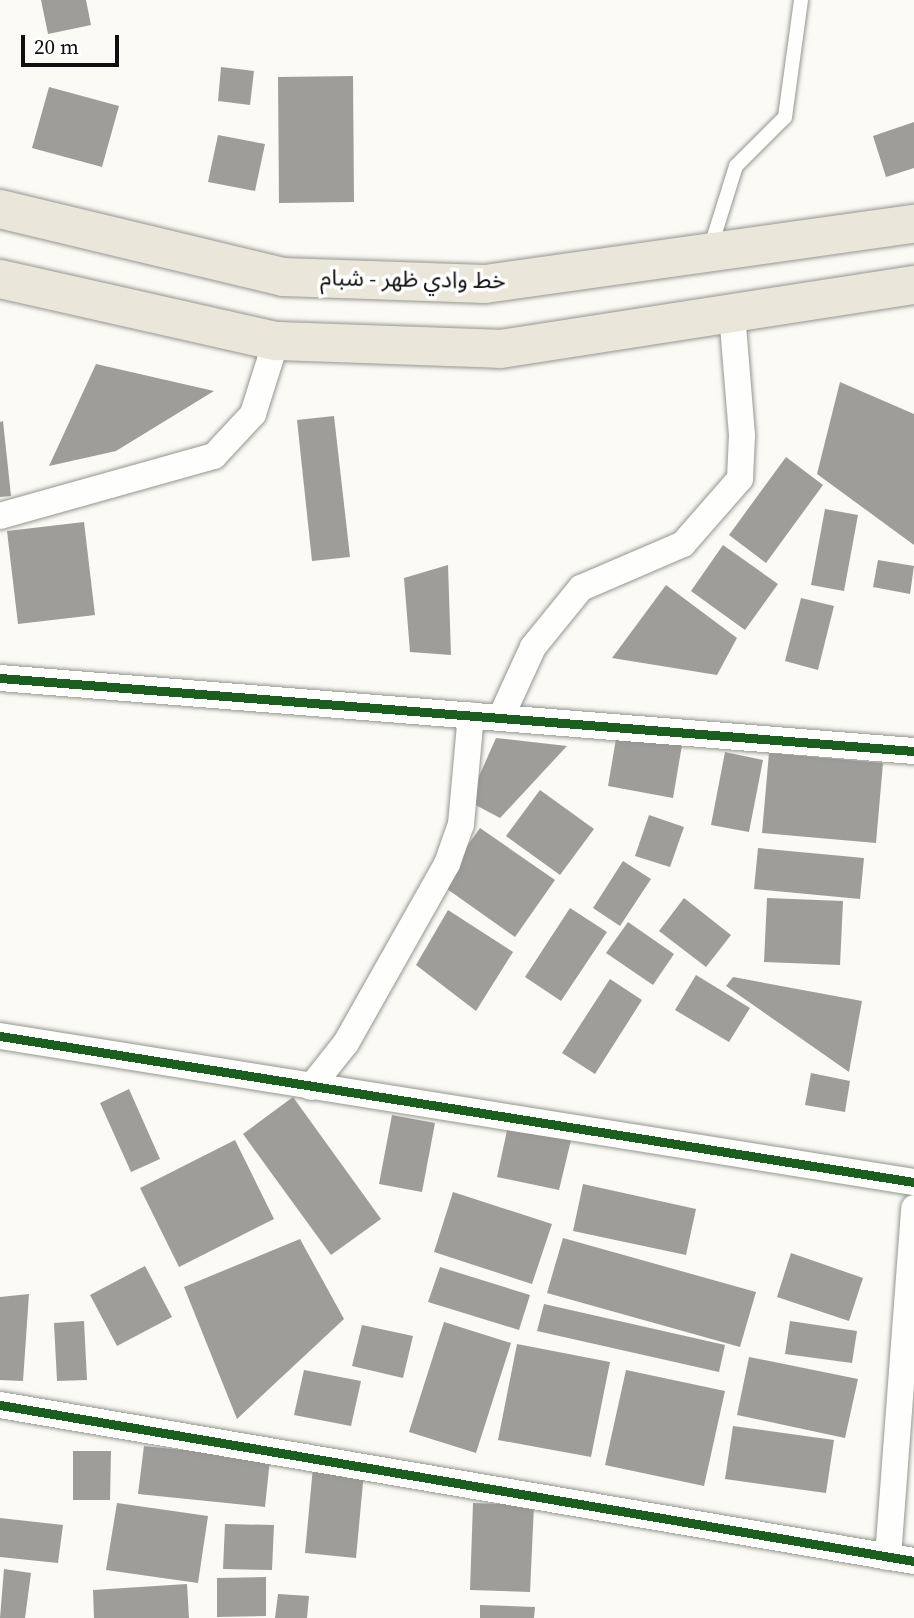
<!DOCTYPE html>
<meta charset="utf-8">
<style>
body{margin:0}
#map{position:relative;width:914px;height:1618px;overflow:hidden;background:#fbfaf4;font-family:"Source Serif 4","Noto Sans Arabic",serif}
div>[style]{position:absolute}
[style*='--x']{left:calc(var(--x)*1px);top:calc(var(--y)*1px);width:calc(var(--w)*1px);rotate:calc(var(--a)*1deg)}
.building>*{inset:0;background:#9f9d9a}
.roads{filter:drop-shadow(0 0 2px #959592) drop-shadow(0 0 2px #959592)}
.lane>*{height:14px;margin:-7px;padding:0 7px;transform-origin:7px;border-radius:7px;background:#fefefd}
.street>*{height:26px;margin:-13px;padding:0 13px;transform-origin:13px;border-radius:13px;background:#fefefd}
.primary>*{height:38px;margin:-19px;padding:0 19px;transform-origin:19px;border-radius:19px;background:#ebe6da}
.cycleway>*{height:9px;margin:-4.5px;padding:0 4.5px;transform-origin:4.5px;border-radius:4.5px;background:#1b5e20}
span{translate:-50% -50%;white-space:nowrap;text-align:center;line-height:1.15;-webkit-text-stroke:7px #fff;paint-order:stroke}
.street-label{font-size:23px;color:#0f0f0f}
.scale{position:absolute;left:21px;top:35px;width:98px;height:32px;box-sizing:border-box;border:4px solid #0f0f0f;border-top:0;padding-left:9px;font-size:21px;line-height:24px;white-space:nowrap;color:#0f0f0f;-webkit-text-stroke:5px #fff;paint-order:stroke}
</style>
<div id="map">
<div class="building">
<i style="clip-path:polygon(41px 0,86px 0,91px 25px,48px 34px)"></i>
<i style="clip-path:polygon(221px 67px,254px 71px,250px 105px,218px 101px)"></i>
<i style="clip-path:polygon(353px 76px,354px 202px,279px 203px,278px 77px)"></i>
<i style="clip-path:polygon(49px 87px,119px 106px,102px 167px,32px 148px)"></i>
<i style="clip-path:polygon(914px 122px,914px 168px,886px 177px,873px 136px)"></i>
<i style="clip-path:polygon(218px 135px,265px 144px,255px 191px,208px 182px)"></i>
<i style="clip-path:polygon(96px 364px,214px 391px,116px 451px,49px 466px)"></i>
<i style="clip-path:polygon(840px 382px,914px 414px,914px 545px,817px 474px)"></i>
<i style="clip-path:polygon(334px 416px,350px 557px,312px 561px,297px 420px)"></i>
<i style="clip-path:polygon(3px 421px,11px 496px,0 497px,0 422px)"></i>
<i style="clip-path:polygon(786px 457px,823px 485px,766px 563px,729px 535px)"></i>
<i style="clip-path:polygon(825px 509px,858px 515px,844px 591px,811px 585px)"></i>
<i style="clip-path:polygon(84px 522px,95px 615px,18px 624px,7px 531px)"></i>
<i style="clip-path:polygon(723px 545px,778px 584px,745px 630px,691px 591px)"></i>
<i style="clip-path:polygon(878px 560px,914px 566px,910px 594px,873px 587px)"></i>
<i style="clip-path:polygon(448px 565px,451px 655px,410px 652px,404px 578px)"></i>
<i style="clip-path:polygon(666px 585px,737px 638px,717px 675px,612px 658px)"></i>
<i style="clip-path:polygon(801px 598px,834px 606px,818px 670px,785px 661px)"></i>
<i style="clip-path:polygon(617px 733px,682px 745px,673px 798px,608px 786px)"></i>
<i style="clip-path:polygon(496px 738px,567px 746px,500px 818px,468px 801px)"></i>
<i style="clip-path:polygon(725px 752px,763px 760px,749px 832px,711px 825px)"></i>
<i style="clip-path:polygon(769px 753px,883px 763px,876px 843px,762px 833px)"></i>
<i style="clip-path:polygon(540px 790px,594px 829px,560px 875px,506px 836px)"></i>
<i style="clip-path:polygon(649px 815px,684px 827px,670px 867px,635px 856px)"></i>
<i style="clip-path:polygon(480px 828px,555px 880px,515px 937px,440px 884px)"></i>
<i style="clip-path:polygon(758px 848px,864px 858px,860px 899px,754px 889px)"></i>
<i style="clip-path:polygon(623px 861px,651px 879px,620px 926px,593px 908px)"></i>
<i style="clip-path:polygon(684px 898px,731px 935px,706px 967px,659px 931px)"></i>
<i style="clip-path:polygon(767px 898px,843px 901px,840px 965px,764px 962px)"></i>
<i style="clip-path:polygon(570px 908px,607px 932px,561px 1001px,525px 977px)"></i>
<i style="clip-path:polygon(448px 910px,513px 952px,476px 1011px,416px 965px)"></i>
<i style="clip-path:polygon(628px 922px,674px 954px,653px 985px,606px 953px)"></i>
<i style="clip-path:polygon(696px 975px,750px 1008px,729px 1042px,675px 1010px)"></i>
<i style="clip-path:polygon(733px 977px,862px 1001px,849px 1072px,726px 986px)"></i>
<i style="clip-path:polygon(610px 979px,642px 1000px,595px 1074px,562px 1053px)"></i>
<i style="clip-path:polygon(811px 1073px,850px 1081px,845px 1112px,805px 1105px)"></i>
<i style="clip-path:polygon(129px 1089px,160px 1159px,131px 1172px,100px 1103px)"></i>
<i style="clip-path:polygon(293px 1097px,381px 1219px,331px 1255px,243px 1134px)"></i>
<i style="clip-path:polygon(392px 1115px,435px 1123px,422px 1192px,379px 1184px)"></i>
<i style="clip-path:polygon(508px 1126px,571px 1140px,559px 1190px,497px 1177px)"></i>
<i style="clip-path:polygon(235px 1140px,274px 1219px,179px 1267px,140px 1188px)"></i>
<i style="clip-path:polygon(583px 1184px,696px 1209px,686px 1255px,573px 1231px)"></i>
<i style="clip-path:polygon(453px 1192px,552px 1224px,532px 1284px,434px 1252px)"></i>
<i style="clip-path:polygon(563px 1238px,756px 1292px,740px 1347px,547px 1293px)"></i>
<i style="clip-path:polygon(300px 1239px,344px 1319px,237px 1419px,184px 1287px)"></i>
<i style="clip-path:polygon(791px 1253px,863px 1278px,849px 1321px,777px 1297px)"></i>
<i style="clip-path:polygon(145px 1266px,172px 1317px,117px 1346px,90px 1295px)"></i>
<i style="clip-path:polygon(440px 1267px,530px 1295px,519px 1330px,428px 1302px)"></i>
<i style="clip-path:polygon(29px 1294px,23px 1381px,0 1380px,0 1297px)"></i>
<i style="clip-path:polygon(544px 1304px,725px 1345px,719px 1372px,537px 1331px)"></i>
<i style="clip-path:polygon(84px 1321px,87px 1380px,57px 1381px,54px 1323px)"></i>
<i style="clip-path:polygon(790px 1321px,857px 1331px,852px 1363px,785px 1354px)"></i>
<i style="clip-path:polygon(444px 1322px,511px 1343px,476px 1453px,409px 1432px)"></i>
<i style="clip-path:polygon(362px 1325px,413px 1336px,403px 1378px,352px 1366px)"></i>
<i style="clip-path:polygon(517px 1344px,610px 1362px,591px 1457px,498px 1440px)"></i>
<i style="clip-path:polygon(749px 1357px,858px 1379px,845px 1438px,737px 1415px)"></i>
<i style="clip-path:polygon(304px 1370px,361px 1381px,351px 1426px,294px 1415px)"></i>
<i style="clip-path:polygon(626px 1370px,725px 1391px,704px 1486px,605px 1465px)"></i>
<i style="clip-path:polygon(733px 1426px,834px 1440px,826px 1493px,725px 1479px)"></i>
<i style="clip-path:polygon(144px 1446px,270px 1459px,265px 1507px,138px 1494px)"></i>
<i style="clip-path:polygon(73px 1451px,111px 1451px,110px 1500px,73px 1500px)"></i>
<i style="clip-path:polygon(313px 1467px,364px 1472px,356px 1558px,305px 1553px)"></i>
<i style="clip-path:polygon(117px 1503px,208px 1516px,198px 1583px,106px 1570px)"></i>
<i style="clip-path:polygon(473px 1503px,534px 1505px,530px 1592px,470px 1590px)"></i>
<i style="clip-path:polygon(0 1518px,63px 1525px,58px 1563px,0 1557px)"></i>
<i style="clip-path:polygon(225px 1524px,274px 1525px,272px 1570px,223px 1569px)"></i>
<i style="clip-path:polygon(4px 1569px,31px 1573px,25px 1618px,0 1618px)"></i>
<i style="clip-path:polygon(266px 1577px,266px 1616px,217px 1617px,217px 1578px)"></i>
<i style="clip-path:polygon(187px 1584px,189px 1618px,94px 1618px,93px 1590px)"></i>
<i style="clip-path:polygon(278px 1594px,309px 1596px,307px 1618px,275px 1618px)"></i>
<i style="clip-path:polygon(480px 1605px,535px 1607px,534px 1618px,480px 1618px)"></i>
</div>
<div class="roads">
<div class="lane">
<i style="--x:710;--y:249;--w:87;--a:-72.6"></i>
<i style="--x:736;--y:166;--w:69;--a:-45"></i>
<i style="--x:785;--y:117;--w:118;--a:-82.2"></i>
</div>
<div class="street">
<i style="--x:0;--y:516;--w:222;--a:-15.7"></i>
<i style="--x:214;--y:456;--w:57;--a:-47.1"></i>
<i style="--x:253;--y:414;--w:77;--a:-72.5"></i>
<i style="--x:0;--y:678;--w:917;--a:4.57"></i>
<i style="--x:501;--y:717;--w:77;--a:-65.4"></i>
<i style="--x:533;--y:647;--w:76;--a:-50.9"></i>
<i style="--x:581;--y:588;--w:111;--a:-23.3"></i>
<i style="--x:683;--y:544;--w:86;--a:-48.8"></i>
<i style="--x:740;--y:479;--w:44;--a:-87.4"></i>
<i style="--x:742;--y:435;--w:122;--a:-94.7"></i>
<i style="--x:0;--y:1036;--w:926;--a:9.08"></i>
<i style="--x:311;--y:1087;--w:56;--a:-51.5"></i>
<i style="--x:346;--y:1043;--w:206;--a:-60.6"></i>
<i style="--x:447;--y:864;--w:42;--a:-70.7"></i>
<i style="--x:461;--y:824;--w:109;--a:-84.8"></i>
<i style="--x:0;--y:1405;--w:927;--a:9.69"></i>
<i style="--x:888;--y:1557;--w:350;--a:-85.7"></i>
</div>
<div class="primary">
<i style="--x:0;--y:209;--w:291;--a:13.5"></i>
<i style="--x:283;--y:277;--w:202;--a:2"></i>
<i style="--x:485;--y:284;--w:433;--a:-8"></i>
<i style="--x:0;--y:279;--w:283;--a:12.7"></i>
<i style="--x:276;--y:341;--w:224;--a:2"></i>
<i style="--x:500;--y:349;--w:419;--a:-8.8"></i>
</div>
</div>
<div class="cycleway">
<i style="--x:0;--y:678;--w:917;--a:4.57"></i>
<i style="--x:0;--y:1036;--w:926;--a:9.08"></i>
<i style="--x:0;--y:1405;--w:927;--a:9.69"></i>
</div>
<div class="street-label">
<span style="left:413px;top:279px;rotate:1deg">خط وادي ظهر - شبام</span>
</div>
<div class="scale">20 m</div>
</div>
